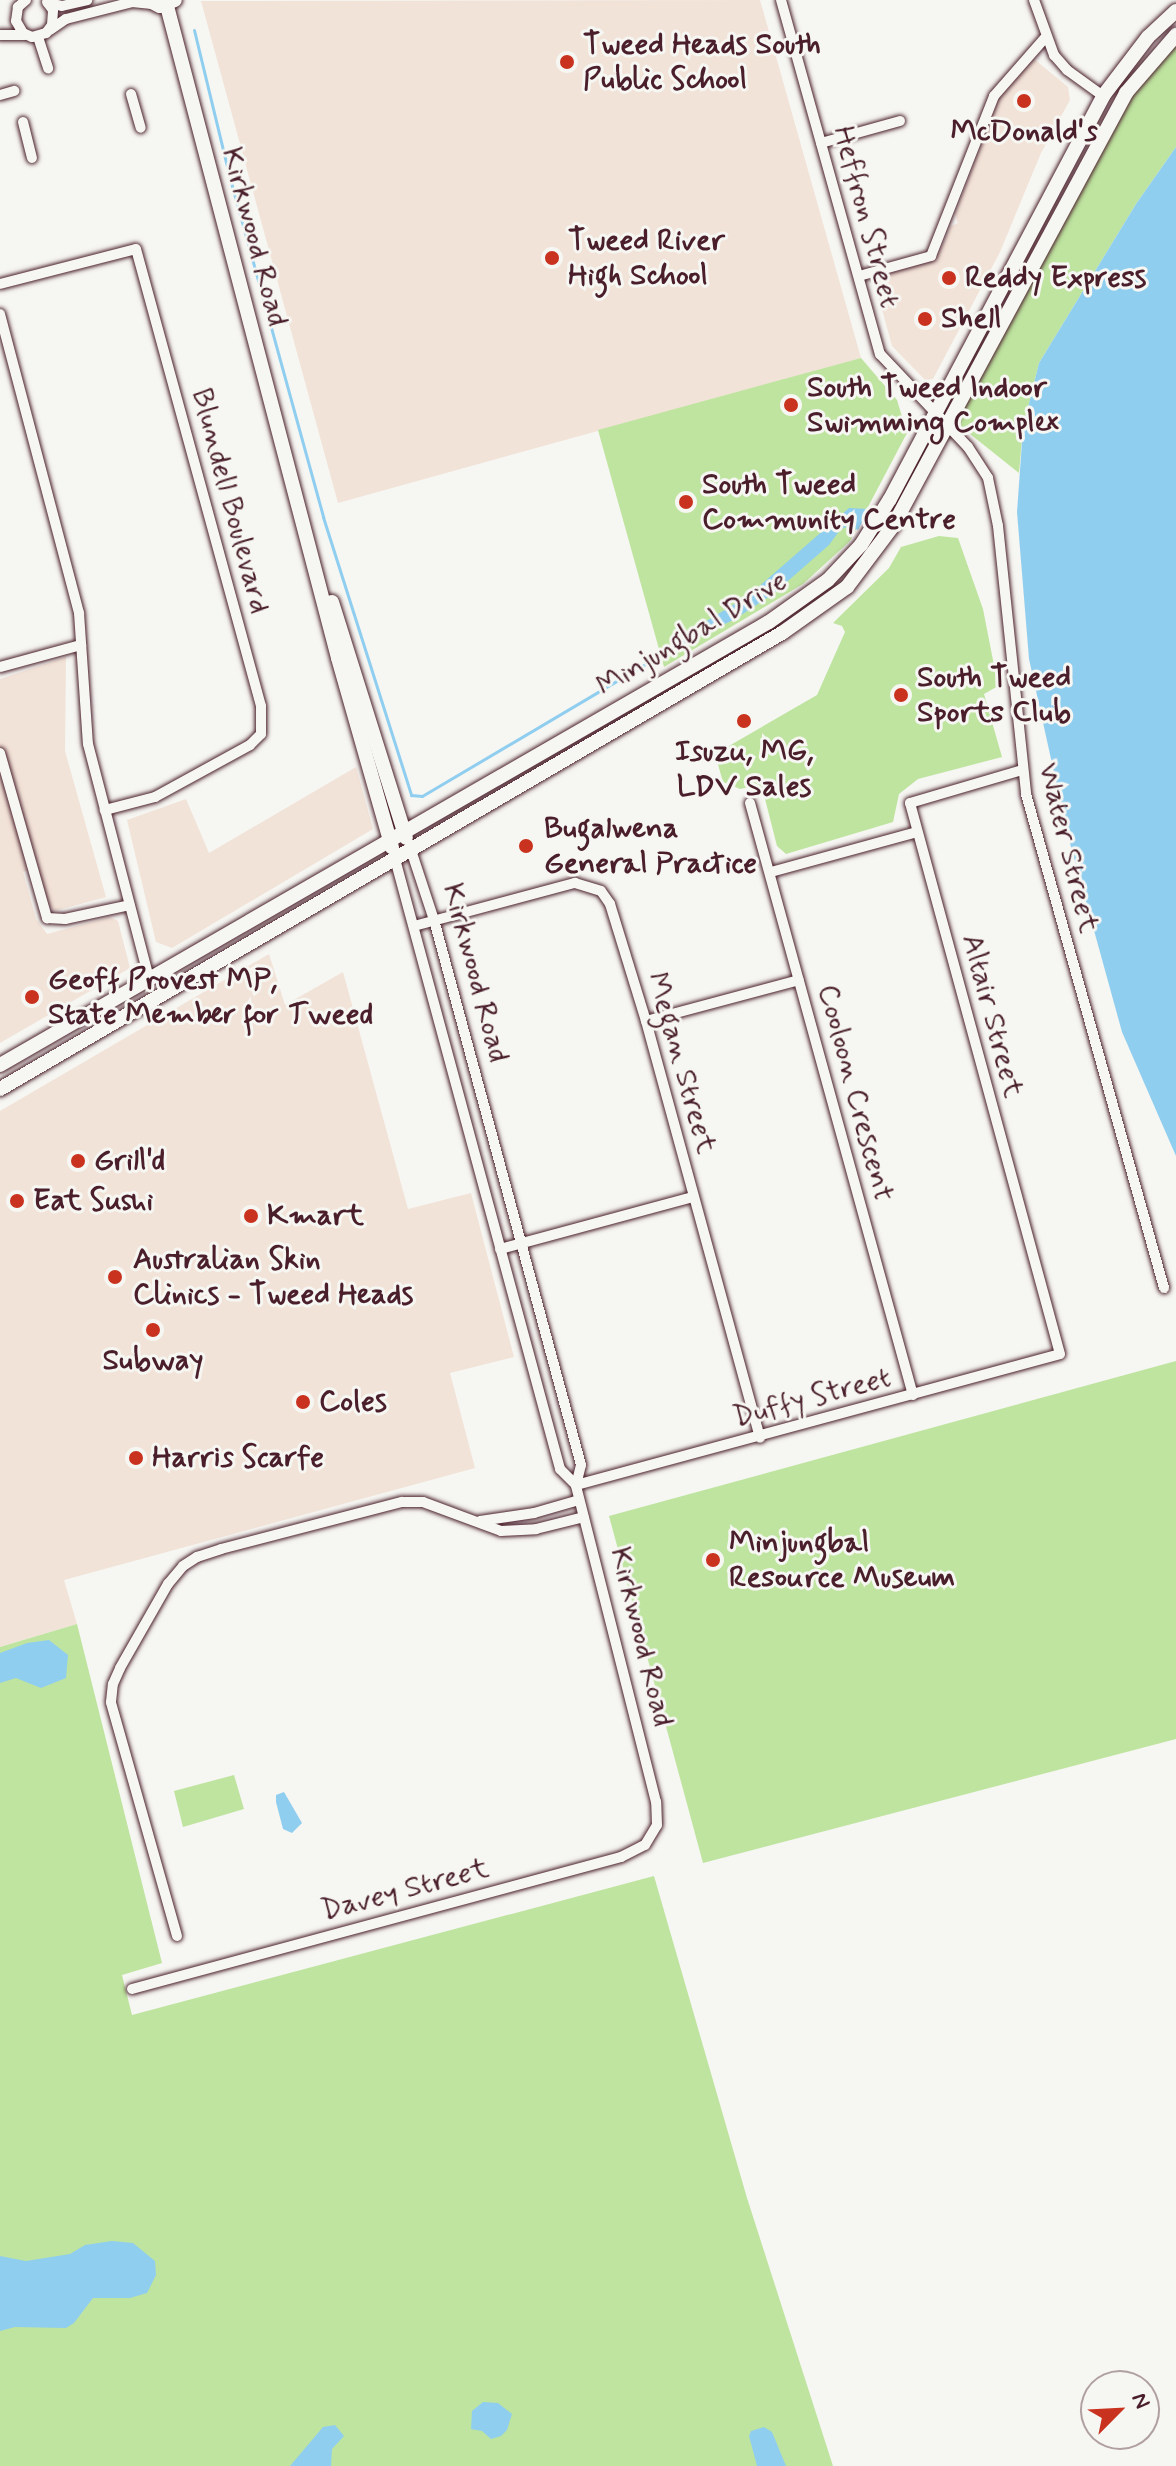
<!DOCTYPE html>
<style>
body{margin:0}
#map{position:relative;width:1176px;height:2466px;overflow:hidden;background:#f6f6f2;font-family:Mynerve,sans-serif}
div>[style]{position:absolute}
[style*='--x']{left:calc(var(--x)*1px);top:calc(var(--y)*1px);width:calc(var(--w)*1px);rotate:calc(var(--a)*1deg)}
.built>*{inset:0;background:#f2e3d8}
.green>*{inset:0;background:#bee49f}
.water>*{inset:0;background:#90cef0}
.stream>*{height:3px;margin:-1.5px;padding:0 1.5px;transform-origin:1.5px;border-radius:1.5px;background:#90cef0}
.roads{filter:drop-shadow(0 0 2px #4a1f2b) drop-shadow(0 0 2px #4a1f2b)}
.street>*{height:10px;margin:-5px;padding:0 5px;transform-origin:5px;border-radius:5px;background:#f6f6f2}
.secondary>*{height:14px;margin:-7px;padding:0 7px;transform-origin:7px;border-radius:7px;background:#f6f6f2}
.dots>*{width:22px;height:22px;translate:-50% -50%;box-sizing:border-box;border:4px solid #f6f6f2;border-radius:50%}
span{translate:-50% -50%;white-space:nowrap;text-align:center;line-height:1.15;-webkit-text-stroke:6px #f6f6f2;paint-order:stroke}
.poi-label{font-size:30px;color:#4a1f2b;font-weight:700}
.left{translate:0 -50%;text-align:left}
.street-label{font-size:30px;color:#4a1f2b}
.north{position:absolute;left:1080px;top:2370px;width:80px;height:80px;box-sizing:border-box;background:#f6f6f2;border:2px solid #b1a0a2;border-radius:50%;rotate:66deg;font-size:22px;font-weight:700;line-height:32px;text-align:center;color:#4a1f2b}
.north::after{content:'';display:block;margin:auto;width:28px;height:36px;background:#c8321e;clip-path:polygon(50% 0,100% 100%,50% 72%,0 100%)}
</style>
<div id="map">
<div class="built">
<i style="clip-path:polygon(760px 0,861px 358px,338px 503px,201px 1px)"></i>
<i style="clip-path:polygon(1033px 58px,1068px 87px,1070px 100px,1041px 153px,1000px 252px,933px 379px,925px 380px,892px 346px,873px 277px,937px 257px,951px 226px,958px 223px,955px 214px,1000px 95px)"></i>
<i style="clip-path:polygon(66px 657px,65px 751px,106px 897px,54px 911px,46px 901px,35px 868px,23px 872px,36px 919px,47px 934px,110px 917px,118px 921px,130px 968px,0 1043px,0 679px)"></i>
<i style="clip-path:polygon(356px 767px,373px 829px,172px 948px,156px 942px,127px 820px,186px 799px,209px 853px)"></i>
<i style="clip-path:polygon(269px 954px,285px 1005px,343px 972px,408px 1209px,471px 1193px,514px 1357px,450px 1373px,475px 1468px,64px 1580px,77px 1624px,0 1647px,0 1111px)"></i>
</div>
<div class="green">
<i style="clip-path:polygon(1176px 42px,1176px 147px,1136px 204px,1039px 363px,1023px 428px,1019px 473px,955px 422px,1130px 100px)"></i>
<i style="clip-path:polygon(861px 358px,897px 400px,907px 433px,850px 541px,803px 584px,664px 667px,598px 430px)"></i>
<i style="clip-path:polygon(939px 536px,958px 538px,983px 609px,998px 686px,984px 694px,1002px 757px,918px 779px,899px 794px,893px 822px,786px 854px,777px 846px,763px 791px,754px 786px,740px 789px,723px 782px,715px 754px,817px 695px,845px 632px,842px 626px,833px 623px,889px 568px,901px 547px)"></i>
<i style="clip-path:polygon(1176px 1361px,1176px 1739px,703px 1863px,609px 1516px)"></i>
<i style="clip-path:polygon(77px 1624px,162px 1963px,122px 1975px,132px 2015px,654px 1876px,747px 2198px,833px 2466px,0 2466px,0 1647px)"></i>
<i style="clip-path:polygon(234px 1775px,244px 1809px,183px 1827px,174px 1791px)"></i>
</div>
<div class="water">
<i style="clip-path:polygon(1176px 147px,1176px 1156px,1122px 1032px,1068px 836px,1029px 659px,1017px 512px,1023px 428px,1039px 363px,1136px 204px)"></i>
<i style="clip-path:polygon(849px 508px,869px 509px,858px 530px,848px 526px,840px 530px,829px 545px,773px 594px,735px 619px,647px 663px,679px 638px,749px 595px)"></i>
<i style="clip-path:polygon(49px 1640px,68px 1655px,66px 1678px,41px 1688px,16px 1678px,0 1683px,0 1653px,27px 1643px)"></i>
<i style="clip-path:polygon(284px 1792px,302px 1823px,292px 1833px,283px 1829px,276px 1802px,276px 1795px)"></i>
<i style="clip-path:polygon(112px 2241px,133px 2243px,155px 2261px,156px 2275px,147px 2293px,130px 2298px,93px 2298px,74px 2323px,66px 2328px,15px 2327px,0 2331px,0 2256px,26px 2261px,70px 2254px,85px 2245px)"></i>
<i style="clip-path:polygon(483px 2402px,498px 2403px,512px 2414px,507px 2430px,501px 2436px,491px 2439px,482px 2431px,471px 2429px,472px 2411px)"></i>
<i style="clip-path:polygon(335px 2425px,344px 2436px,332px 2449px,331px 2466px,290px 2466px,323px 2427px)"></i>
<i style="clip-path:polygon(764px 2427px,772px 2432px,786px 2466px,757px 2466px,749px 2436px,751px 2431px)"></i>
</div>
<div class="stream">
<i style="--x:194;--y:30;--w:149;--a:76.4"></i>
<i style="--x:229;--y:175;--w:355;--a:74.6"></i>
<i style="--x:323;--y:517;--w:292;--a:72.4"></i>
<i style="--x:411;--y:795;--w:11;--a:5"></i>
<i style="--x:422;--y:796;--w:261;--a:-30.6"></i>
</div>
<div class="roads">
<div class="street">
<i style="--x:26;--y:0;--w:11;--a:139"></i>
<i style="--x:18;--y:7;--w:14;--a:98"></i>
<i style="--x:16;--y:21;--w:14;--a:60"></i>
<i style="--x:23;--y:33;--w:10;--a:24"></i>
<i style="--x:32;--y:37;--w:15;--a:-16"></i>
<i style="--x:46;--y:33;--w:10;--a:-53"></i>
<i style="--x:52;--y:25;--w:15;--a:-86"></i>
<i style="--x:53;--y:10;--w:10;--a:-127"></i>
<i style="--x:781;--y:0;--w:368;--a:74.4"></i>
<i style="--x:880;--y:354;--w:128;--a:46.6"></i>
<i style="--x:968;--y:447;--w:37;--a:57"></i>
<i style="--x:988;--y:478;--w:49;--a:78.2"></i>
<i style="--x:998;--y:526;--w:269;--a:84"></i>
<i style="--x:1026;--y:794;--w:513;--a:74.39"></i>
<i style="--x:1034;--y:0;--w:59;--a:70"></i>
<i style="--x:1054;--y:55;--w:20;--a:49"></i>
<i style="--x:1067;--y:70;--w:44;--a:35.8"></i>
<i style="--x:48;--y:3;--w:14;--a:12"></i>
<i style="--x:62;--y:6;--w:26;--a:-13"></i>
<i style="--x:50;--y:30;--w:19;--a:-35"></i>
<i style="--x:66;--y:19;--w:68;--a:-14.4"></i>
<i style="--x:132;--y:2;--w:20;--a:6"></i>
<i style="--x:0;--y:35;--w:25;--a:0"></i>
<i style="--x:38;--y:37;--w:33;--a:72"></i>
<i style="--x:131;--y:94;--w:35;--a:74"></i>
<i style="--x:0;--y:95;--w:15;--a:-16"></i>
<i style="--x:23;--y:122;--w:37;--a:76"></i>
<i style="--x:821;--y:143;--w:82;--a:-15.6"></i>
<i style="--x:859;--y:276;--w:75;--a:-15.5"></i>
<i style="--x:931;--y:256;--w:172;--a:-68.5"></i>
<i style="--x:994;--y:96;--w:77;--a:-48.7"></i>
<i style="--x:0;--y:284;--w:140;--a:-14.4"></i>
<i style="--x:136;--y:249;--w:474;--a:74.7"></i>
<i style="--x:261;--y:706;--w:28;--a:90"></i>
<i style="--x:261;--y:734;--w:16;--a:135"></i>
<i style="--x:250;--y:745;--w:108;--a:151.3"></i>
<i style="--x:155;--y:797;--w:52;--a:165.4"></i>
<i style="--x:0;--y:314;--w:309;--a:75.2"></i>
<i style="--x:79;--y:613;--w:131;--a:86.1"></i>
<i style="--x:88;--y:744;--w:243;--a:75.4"></i>
<i style="--x:0;--y:667;--w:84;--a:-15.2"></i>
<i style="--x:0;--y:753;--w:172;--a:74.1"></i>
<i style="--x:47;--y:918;--w:18;--a:3"></i>
<i style="--x:65;--y:919;--w:66;--a:-12.2"></i>
<i style="--x:750;--y:803;--w:614;--a:74.61"></i>
<i style="--x:395;--y:859;--w:632;--a:74.86"></i>
<i style="--x:560;--y:1469;--w:23;--a:45"></i>
<i style="--x:771;--y:872;--w:151;--a:-15.3"></i>
<i style="--x:414;--y:926;--w:167;--a:-15"></i>
<i style="--x:575;--y:883;--w:27;--a:17"></i>
<i style="--x:601;--y:891;--w:16;--a:55"></i>
<i style="--x:610;--y:904;--w:122;--a:72.9"></i>
<i style="--x:646;--y:1021;--w:432;--a:74.7"></i>
<i style="--x:646;--y:1021;--w:158;--a:-15"></i>
<i style="--x:500;--y:1249;--w:200;--a:-15.1"></i>
<i style="--x:576;--y:1485;--w:501;--a:-15.14"></i>
<i style="--x:1060;--y:1354;--w:571;--a:-105.23"></i>
<i style="--x:910;--y:803;--w:117;--a:-16.4"></i>
<i style="--x:480;--y:1521;--w:55;--a:-8.4"></i>
<i style="--x:534;--y:1513;--w:47;--a:-16.1"></i>
<i style="--x:177;--y:1936;--w:243;--a:-105.8"></i>
<i style="--x:111;--y:1702;--w:18;--a:-84"></i>
<i style="--x:113;--y:1684;--w:17;--a:-66"></i>
<i style="--x:120;--y:1668;--w:97;--a:-60.3"></i>
<i style="--x:168;--y:1584;--w:23;--a:-50"></i>
<i style="--x:183;--y:1566;--w:17;--a:-33"></i>
<i style="--x:197;--y:1557;--w:25;--a:-18"></i>
<i style="--x:221;--y:1549;--w:187;--a:-14.6"></i>
<i style="--x:402;--y:1502;--w:21;--a:0"></i>
<i style="--x:423;--y:1502;--w:83;--a:20.4"></i>
<i style="--x:501;--y:1531;--w:35;--a:-3"></i>
<i style="--x:536;--y:1529;--w:49;--a:-14"></i>
<i style="--x:132;--y:1989;--w:507;--a:-15.11"></i>
<i style="--x:621;--y:1857;--w:27;--a:-27"></i>
<i style="--x:645;--y:1845;--w:23;--a:-59"></i>
<i style="--x:657;--y:1825;--w:23;--a:-92"></i>
<i style="--x:656;--y:1802;--w:327;--a:-104.2"></i>
<i style="--x:576;--y:1485;--w:21;--a:-76"></i>
<i style="--x:581;--y:1465;--w:564;--a:-105.09"></i>
<i style="--x:434;--y:920;--w:74;--a:-108.2"></i>
</div>
<div class="secondary">
<i style="--x:148;--y:0;--w:13;--a:27"></i>
<i style="--x:160;--y:6;--w:16;--a:-22"></i>
<i style="--x:167;--y:6;--w:674;--a:75.3"></i>
<i style="--x:338;--y:658;--w:197;--a:74.1"></i>
<i style="--x:332;--y:602;--w:247;--a:72.6"></i>
<i style="--x:0;--y:1065;--w:887;--a:-29.95"></i>
<i style="--x:769;--y:622;--w:72;--a:-35.4"></i>
<i style="--x:828;--y:580;--w:48;--a:-46.7"></i>
<i style="--x:861;--y:545;--w:54;--a:-57.8"></i>
<i style="--x:890;--y:499;--w:456;--a:-62.1"></i>
<i style="--x:1103;--y:96;--w:74;--a:-52.7"></i>
<i style="--x:1148;--y:37;--w:38;--a:-43"></i>
<i style="--x:0;--y:1089;--w:905;--a:-30.25"></i>
<i style="--x:782;--y:633;--w:80;--a:-35.3"></i>
<i style="--x:847;--y:587;--w:76;--a:-53"></i>
<i style="--x:893;--y:526;--w:492;--a:-61.7"></i>
<i style="--x:1126;--y:93;--w:77;--a:-49.2"></i>
</div>
</div>
<div class="dots">
<i style="left:567px;top:62px;background:#c8321e"></i>
<i style="left:1024px;top:101px;background:#c8321e"></i>
<i style="left:552px;top:258px;background:#c8321e"></i>
<i style="left:949px;top:278px;background:#c8321e"></i>
<i style="left:925px;top:319px;background:#c8321e"></i>
<i style="left:791px;top:405px;background:#c8321e"></i>
<i style="left:686px;top:502px;background:#c8321e"></i>
<i style="left:901px;top:695px;background:#c8321e"></i>
<i style="left:744px;top:721px;background:#c8321e"></i>
<i style="left:526px;top:846px;background:#c8321e"></i>
<i style="left:32px;top:997px;background:#c8321e"></i>
<i style="left:78px;top:1161px;background:#c8321e"></i>
<i style="left:17px;top:1201px;background:#c8321e"></i>
<i style="left:251px;top:1216px;background:#c8321e"></i>
<i style="left:115px;top:1277px;background:#c8321e"></i>
<i style="left:153px;top:1330px;background:#c8321e"></i>
<i style="left:303px;top:1402px;background:#c8321e"></i>
<i style="left:136px;top:1458px;background:#c8321e"></i>
<i style="left:713px;top:1560px;background:#c8321e"></i>
</div>
<div class="poi-label">
<span class="left" style="left:583px;top:62px">Tweed Heads South<br>Public School</span>
<span style="left:1024px;top:132px">McDonald's</span>
<span class="left" style="left:568px;top:258px">Tweed River<br>High School</span>
<span class="left" style="left:965px;top:278px">Reddy Express</span>
<span class="left" style="left:941px;top:319px">Shell</span>
<span class="left" style="left:807px;top:405px">South Tweed Indoor<br>Swimming Complex</span>
<span class="left" style="left:702px;top:502px">South Tweed<br>Community Centre</span>
<span class="left" style="left:917px;top:695px">South Tweed<br>Sports Club</span>
<span style="left:744px;top:769px">Isuzu, MG,<br>LDV Sales</span>
<span class="left" style="left:544px;top:846px">Bugalwena<br>General Practice</span>
<span class="left" style="left:48px;top:997px">Geoff Provest MP,<br>State Member for Tweed</span>
<span class="left" style="left:94px;top:1161px">Grill'd</span>
<span class="left" style="left:33px;top:1201px">Eat Sushi</span>
<span class="left" style="left:267px;top:1216px">Kmart</span>
<span class="left" style="left:133px;top:1277px">Australian Skin<br>Clinics - Tweed Heads</span>
<span style="left:153px;top:1361px">Subway</span>
<span class="left" style="left:319px;top:1402px">Coles</span>
<span class="left" style="left:152px;top:1458px">Harris Scarfe</span>
<span class="left" style="left:729px;top:1560px">Minjungbal<br>Resource Museum</span>
</div>
<div class="street-label">
<span style="left:866px;top:217px;rotate:75deg">Heffron Street</span>
<span style="left:254px;top:237px;rotate:75deg">Kirkwood Road</span>
<span style="left:230px;top:501px;rotate:75deg">Blundell Boulevard</span>
<span style="left:692px;top:634px;rotate:-31deg">Minjungbal Drive</span>
<span style="left:1068px;top:848px;rotate:76deg">Water Street</span>
<span style="left:475px;top:973px;rotate:75deg">Kirkwood Road</span>
<span style="left:992px;top:1016px;rotate:75deg">Altair Street</span>
<span style="left:681px;top:1063px;rotate:74deg">Megan Street</span>
<span style="left:855px;top:1093px;rotate:75deg">Cooloon Crescent</span>
<span style="left:812px;top:1398px;rotate:-15deg">Duffy Street</span>
<span style="left:641px;top:1637px;rotate:76deg">Kirkwood Road</span>
<span style="left:405px;top:1890px;rotate:-15deg">Davey Street</span>
</div>
<div class="north">N</div>
</div>
